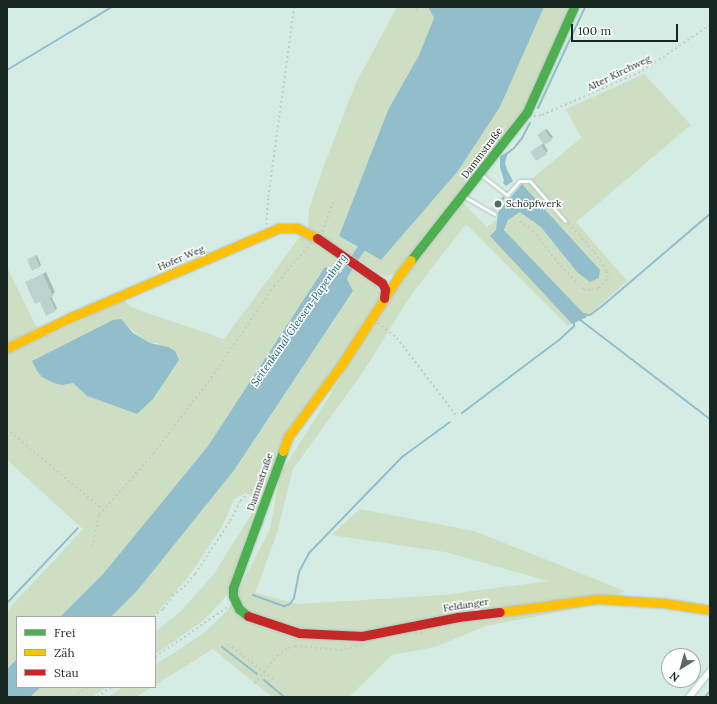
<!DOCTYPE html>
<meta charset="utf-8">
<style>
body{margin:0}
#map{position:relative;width:717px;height:704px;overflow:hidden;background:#d5ece4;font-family:Lora,serif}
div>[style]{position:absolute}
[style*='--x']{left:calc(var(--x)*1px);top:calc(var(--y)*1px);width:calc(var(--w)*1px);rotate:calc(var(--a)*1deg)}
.green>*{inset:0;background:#cddec3}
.water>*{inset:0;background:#92becb}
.shadow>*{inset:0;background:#0003}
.stream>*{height:2px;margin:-1px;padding:0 1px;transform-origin:1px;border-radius:1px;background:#92becb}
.canal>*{height:8px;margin:-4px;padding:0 4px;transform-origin:4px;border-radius:4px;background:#92becb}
.building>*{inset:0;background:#bcd2cf}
.path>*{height:1.5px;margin-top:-0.75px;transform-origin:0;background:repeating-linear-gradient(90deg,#c3ccc8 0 2px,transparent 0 5px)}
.roads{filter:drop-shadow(0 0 1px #b2c4be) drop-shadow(0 0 1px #b2c4be)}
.lane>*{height:3px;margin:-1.5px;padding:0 1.5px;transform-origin:1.5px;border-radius:1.5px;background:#f9fcfb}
.street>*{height:6px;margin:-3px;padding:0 3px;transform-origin:3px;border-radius:3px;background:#f9fcfb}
.fast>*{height:9px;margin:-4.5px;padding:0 4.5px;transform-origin:4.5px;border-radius:4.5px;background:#4caf50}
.slow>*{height:9px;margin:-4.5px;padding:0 4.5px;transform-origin:4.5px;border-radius:4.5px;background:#ffc107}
.jam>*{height:9px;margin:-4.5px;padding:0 4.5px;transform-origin:4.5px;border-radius:4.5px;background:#c62828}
.dots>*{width:11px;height:11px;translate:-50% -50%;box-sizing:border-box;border:2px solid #fff;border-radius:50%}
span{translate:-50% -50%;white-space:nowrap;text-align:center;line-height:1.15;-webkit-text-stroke:3px #fff;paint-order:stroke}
.street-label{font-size:10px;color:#172621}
.poi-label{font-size:10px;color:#172621}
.left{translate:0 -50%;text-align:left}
.water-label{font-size:11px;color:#195c73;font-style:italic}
.frame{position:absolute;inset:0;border:8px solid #172621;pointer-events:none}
.legend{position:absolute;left:16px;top:616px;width:140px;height:72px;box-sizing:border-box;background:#fff;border:1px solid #a2a8a6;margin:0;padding:5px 7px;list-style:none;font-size:12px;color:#172621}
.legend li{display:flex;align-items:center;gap:8px;height:20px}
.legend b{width:20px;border:1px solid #a2a8a6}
.north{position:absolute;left:661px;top:648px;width:40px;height:40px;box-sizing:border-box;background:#fff;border:1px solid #a2a8a6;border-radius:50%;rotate:217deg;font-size:11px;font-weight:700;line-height:16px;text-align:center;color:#172621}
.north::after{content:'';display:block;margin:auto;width:14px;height:18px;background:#5a6b65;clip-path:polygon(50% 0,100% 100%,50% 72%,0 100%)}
.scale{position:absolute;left:571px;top:24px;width:107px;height:18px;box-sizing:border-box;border:2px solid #172621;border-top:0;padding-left:5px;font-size:12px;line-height:14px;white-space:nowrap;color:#172621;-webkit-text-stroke:3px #fff;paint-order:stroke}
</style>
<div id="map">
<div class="green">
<i style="clip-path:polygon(397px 7px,428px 7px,434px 18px,419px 55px,388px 110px,339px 236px,357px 247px,351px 256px,308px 229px,309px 209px,323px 168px,356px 83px)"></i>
<i style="clip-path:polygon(544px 7px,570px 7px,524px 110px,395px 274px,384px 276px,359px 260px,364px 251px,381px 259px,458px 171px,500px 107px)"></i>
<i style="clip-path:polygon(644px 74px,691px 125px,576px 222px,627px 281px,587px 317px,504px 230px,508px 220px,520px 212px,541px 227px,577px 272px,599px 278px,600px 270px,522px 184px,535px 176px,581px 138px,566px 109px)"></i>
<i style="clip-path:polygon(462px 202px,487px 227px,498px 219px,496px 230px,491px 236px,572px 324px,568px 326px,466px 224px,411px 295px,363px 372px,293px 469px,277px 533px,255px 593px,298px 604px,444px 595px,548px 581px,445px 552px,331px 535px,360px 509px,474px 531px,625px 591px,599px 604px,486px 626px,435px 647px,392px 655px,349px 697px,272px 697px,213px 649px,155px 685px,155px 665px,204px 633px,228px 610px,270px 529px,280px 474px,327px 400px,393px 289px)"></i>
<i style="clip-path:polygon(evenodd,302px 234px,347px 261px,339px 273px,325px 268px,208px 446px,103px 574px,60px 617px,17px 617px,17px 659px,7px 669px,7px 611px,83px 529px,7px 460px,7px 352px,14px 351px,124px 300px,130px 307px,224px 339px,302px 234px,127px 326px,143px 339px,150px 343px,158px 343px,137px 414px,87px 396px,73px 383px,127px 326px)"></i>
<i style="clip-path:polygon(7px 267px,37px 328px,7px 344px)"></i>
<i style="clip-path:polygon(353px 270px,375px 282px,380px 295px,322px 395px,272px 470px,264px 523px,228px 594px,204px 620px,155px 654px,155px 632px,181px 611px,214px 574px,257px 505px,248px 492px,234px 499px,223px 525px,189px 576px,153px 617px,111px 617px,137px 591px,235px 469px,353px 291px,346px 278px)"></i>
<i style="clip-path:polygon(41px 687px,107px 687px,92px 697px,30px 697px)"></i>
<i style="clip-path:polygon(123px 687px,152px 687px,136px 697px,108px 697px)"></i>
</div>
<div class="water">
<i style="clip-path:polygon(428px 7px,544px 7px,500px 107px,458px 171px,381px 260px,339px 236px,388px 110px,419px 55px,434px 18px)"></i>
<i style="clip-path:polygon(508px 152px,505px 163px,507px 170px,513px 181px,506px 186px,503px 183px,504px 180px,500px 167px,500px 156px)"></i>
<i style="clip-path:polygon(522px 184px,600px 270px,599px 278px,590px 282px,577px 272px,541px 227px,520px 212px,508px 220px,504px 230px,587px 317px,572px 324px,490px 236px,496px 230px,498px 212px)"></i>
<i style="clip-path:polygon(325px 267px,345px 275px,353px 291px,235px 469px,137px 591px,111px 617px,60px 617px,103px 574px,208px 446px)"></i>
<i style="clip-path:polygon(121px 319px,133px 333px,150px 343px,168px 347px,175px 351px,179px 360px,153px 399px,137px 414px,87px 396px,73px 383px,62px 385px,54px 383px,42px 377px,37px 371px,32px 361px,113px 320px)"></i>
<i style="clip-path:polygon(17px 659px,17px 687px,41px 687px,30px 697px,7px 697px,7px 669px)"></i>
</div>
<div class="shadow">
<i style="clip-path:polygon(547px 129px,553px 137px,544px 144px,548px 151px,536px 160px,533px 150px,544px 143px,540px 133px)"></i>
<i style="clip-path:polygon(503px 196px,505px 198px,498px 208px,494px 208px)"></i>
<i style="clip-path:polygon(37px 255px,41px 265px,39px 267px,28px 260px)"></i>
<i style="clip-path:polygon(46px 272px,55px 292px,51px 296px,57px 308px,55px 310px,40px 301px,26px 283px)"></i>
</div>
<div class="stream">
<i style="--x:7;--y:70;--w:122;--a:-31"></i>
<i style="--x:538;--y:108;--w:111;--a:-65"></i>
<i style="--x:505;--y:155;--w:11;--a:-38"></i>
<i style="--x:514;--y:148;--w:13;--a:-51"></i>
<i style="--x:522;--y:138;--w:17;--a:-62"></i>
<i style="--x:583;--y:314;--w:7;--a:8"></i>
<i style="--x:590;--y:315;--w:14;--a:-36"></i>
<i style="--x:601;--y:307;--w:143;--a:-40.5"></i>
<i style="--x:579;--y:319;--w:165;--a:37.4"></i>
<i style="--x:462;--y:413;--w:121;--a:-37"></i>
<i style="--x:559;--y:340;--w:21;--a:-43"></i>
<i style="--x:574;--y:326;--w:4;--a:-90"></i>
<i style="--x:253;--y:595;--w:33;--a:20"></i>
<i style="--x:284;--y:606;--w:6;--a:-18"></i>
<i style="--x:290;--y:604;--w:7;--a:-56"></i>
<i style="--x:294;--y:598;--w:26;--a:-79"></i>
<i style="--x:299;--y:572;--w:21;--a:-62"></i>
<i style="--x:309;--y:553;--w:134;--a:-45.9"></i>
<i style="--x:402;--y:457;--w:59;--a:-36.1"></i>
<i style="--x:7;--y:603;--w:103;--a:-46.6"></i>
<i style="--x:222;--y:647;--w:44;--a:37.6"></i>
<i style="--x:264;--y:680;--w:26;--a:40"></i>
<i style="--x:705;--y:697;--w:8;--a:-50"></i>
</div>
<div class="canal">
<i style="--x:339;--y:283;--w:50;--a:-57.3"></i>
</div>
<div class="building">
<i style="clip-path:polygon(545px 130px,552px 140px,544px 145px,537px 135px)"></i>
<i style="clip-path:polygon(541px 145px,547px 154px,536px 161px,530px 152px)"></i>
<i style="clip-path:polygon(500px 198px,504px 200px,496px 211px,492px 208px)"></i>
<i style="clip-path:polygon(35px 256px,40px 267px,32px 271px,27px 259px)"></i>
<i style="clip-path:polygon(43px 274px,53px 296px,50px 298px,56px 311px,46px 316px,40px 302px,35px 304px,25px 282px)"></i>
</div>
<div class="path">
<i style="--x:411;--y:7;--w:8;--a:23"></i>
<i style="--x:534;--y:116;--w:8;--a:-7"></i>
<i style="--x:542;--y:115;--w:109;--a:-23.7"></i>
<i style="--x:642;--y:71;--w:82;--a:-34.1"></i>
<i style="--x:520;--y:221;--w:16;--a:38"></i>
<i style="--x:533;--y:231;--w:45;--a:51.3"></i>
<i style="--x:561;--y:266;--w:32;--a:46"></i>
<i style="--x:583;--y:289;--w:8;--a:7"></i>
<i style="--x:591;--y:290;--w:7;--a:-16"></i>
<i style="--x:598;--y:288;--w:14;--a:-45"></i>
<i style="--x:608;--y:278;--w:7;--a:-106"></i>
<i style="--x:606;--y:271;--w:24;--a:-123"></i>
<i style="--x:593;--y:251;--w:38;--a:-132"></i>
<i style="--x:266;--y:225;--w:28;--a:-86"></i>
<i style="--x:268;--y:197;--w:192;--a:-82.2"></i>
<i style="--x:322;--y:232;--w:33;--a:-70"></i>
<i style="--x:378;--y:323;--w:24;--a:38"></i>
<i style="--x:397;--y:338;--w:97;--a:52.5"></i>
<i style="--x:7;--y:429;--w:124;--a:40.1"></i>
<i style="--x:92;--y:547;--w:33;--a:-78"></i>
<i style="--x:99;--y:515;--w:81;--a:-48.5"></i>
<i style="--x:153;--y:454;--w:96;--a:-52.7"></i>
<i style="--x:211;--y:378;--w:112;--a:-55.6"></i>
<i style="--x:274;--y:286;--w:57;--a:-49.3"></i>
<i style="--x:153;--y:617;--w:13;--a:-39"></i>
<i style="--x:163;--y:609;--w:16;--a:-55"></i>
<i style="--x:172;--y:596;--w:15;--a:-37"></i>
<i style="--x:184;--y:587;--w:17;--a:-50"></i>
<i style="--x:195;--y:574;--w:64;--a:-56.6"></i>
<i style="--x:230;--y:521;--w:22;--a:-63"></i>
<i style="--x:240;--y:501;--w:35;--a:-45"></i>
<i style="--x:415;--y:634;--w:8;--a:-7"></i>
<i style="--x:228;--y:644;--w:46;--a:37.9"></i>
<i style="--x:264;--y:672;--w:21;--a:-51"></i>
<i style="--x:277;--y:656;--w:14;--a:-36"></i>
<i style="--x:288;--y:648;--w:7;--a:-16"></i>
<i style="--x:295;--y:646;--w:45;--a:5.1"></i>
<i style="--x:340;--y:650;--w:23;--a:-13"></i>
<i style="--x:155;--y:657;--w:90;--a:-34.6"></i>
<i style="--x:254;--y:684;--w:16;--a:-50"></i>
<i style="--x:264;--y:672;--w:14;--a:39"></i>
<i style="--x:73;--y:697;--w:18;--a:-34"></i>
<i style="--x:97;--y:697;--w:18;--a:-34"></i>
</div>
<div class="roads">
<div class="lane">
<i style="--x:480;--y:174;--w:34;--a:38"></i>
<i style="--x:507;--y:195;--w:18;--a:-49"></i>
<i style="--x:519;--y:181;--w:11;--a:0"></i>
<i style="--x:530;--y:181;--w:53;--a:48.8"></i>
<i style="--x:465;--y:197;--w:34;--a:30"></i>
</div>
<div class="street">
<i style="--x:689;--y:697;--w:33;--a:-51"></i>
</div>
<div class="fast">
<i style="--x:411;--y:260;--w:188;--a:-51.9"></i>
<i style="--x:527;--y:112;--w:115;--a:-65.9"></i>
<i style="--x:248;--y:616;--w:11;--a:-142"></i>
<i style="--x:239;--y:609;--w:14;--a:-115"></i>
<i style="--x:233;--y:596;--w:8;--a:-90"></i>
<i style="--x:233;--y:588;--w:146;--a:-69.9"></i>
</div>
<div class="slow">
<i style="--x:7;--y:348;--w:69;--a:-25.8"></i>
<i style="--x:69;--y:318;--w:228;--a:-23.2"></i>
<i style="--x:279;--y:228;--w:18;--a:0"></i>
<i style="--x:297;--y:228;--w:22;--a:27"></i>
<i style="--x:283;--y:451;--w:15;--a:-70"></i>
<i style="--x:288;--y:437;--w:91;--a:-53.5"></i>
<i style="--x:342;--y:364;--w:103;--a:-57.2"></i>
<i style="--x:398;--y:277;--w:21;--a:-53"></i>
<i style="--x:500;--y:612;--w:99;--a:-7.6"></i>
<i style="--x:598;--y:599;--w:66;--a:3.5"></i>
<i style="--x:664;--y:603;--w:47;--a:8.7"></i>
</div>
<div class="jam">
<i style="--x:317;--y:238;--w:79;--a:34.7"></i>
<i style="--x:382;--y:283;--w:7;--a:63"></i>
<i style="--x:385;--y:289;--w:9;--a:96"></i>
<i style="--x:248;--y:616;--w:54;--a:18.4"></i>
<i style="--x:299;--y:633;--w:63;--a:2.7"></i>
<i style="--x:362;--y:636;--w:98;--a:-11.2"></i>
<i style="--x:458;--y:617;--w:42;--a:-6.8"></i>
</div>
</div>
<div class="dots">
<i style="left:498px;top:204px;background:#5a6b65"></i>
</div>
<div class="street-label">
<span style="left:619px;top:73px;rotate:-26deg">Alter Kirchweg</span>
<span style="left:482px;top:153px;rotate:-53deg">Dammstraße</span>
<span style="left:181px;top:258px;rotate:-23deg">Hofer Weg</span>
<span style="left:260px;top:482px;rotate:-71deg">Dammstraße</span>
<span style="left:466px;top:605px;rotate:-9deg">Feldanger</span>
</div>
<div class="poi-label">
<span class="left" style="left:506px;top:204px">Schöpfwerk</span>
</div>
<div class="water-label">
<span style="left:299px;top:320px;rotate:-55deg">Seitenkanal Gleesen-Papenburg</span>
</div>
<div class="frame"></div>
<ul class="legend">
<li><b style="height:5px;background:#4caf50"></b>Frei</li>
<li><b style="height:5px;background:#ffc107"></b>Zäh</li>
<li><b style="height:5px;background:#c62828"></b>Stau</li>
</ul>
<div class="north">N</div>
<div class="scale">100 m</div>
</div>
